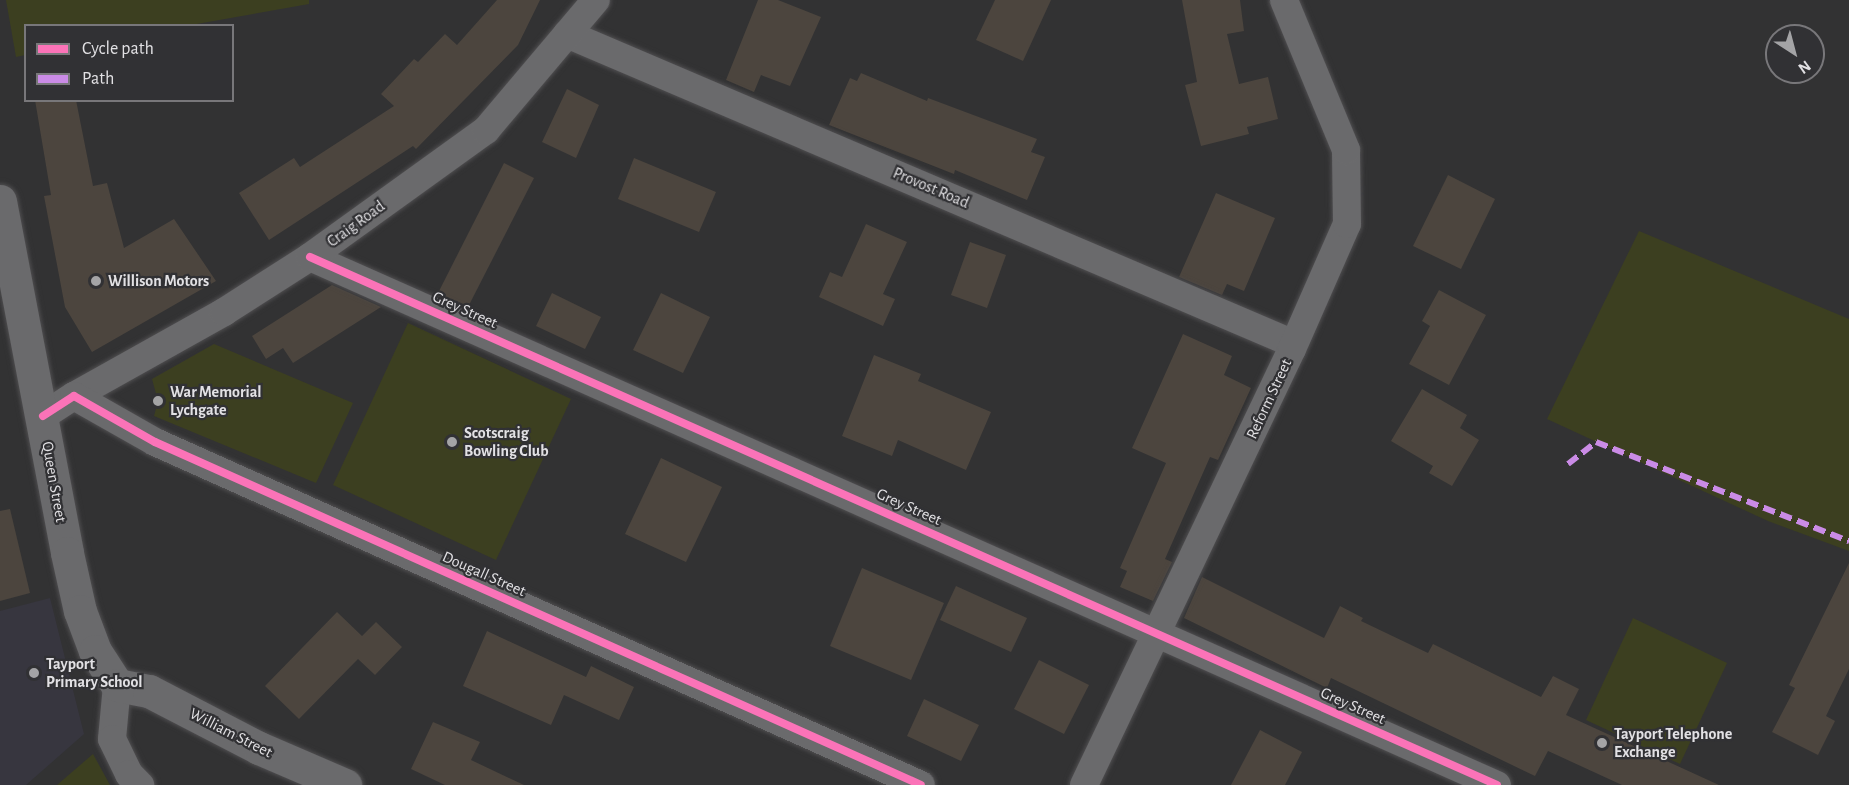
<!DOCTYPE html>
<style>
body{margin:0}
#map{position:relative;width:1849px;height:785px;overflow:hidden;background:#323233;font-family:"Alegreya Sans",sans-serif}
div>[style]{position:absolute}
[style*='--x']{left:calc(var(--x)*1px);top:calc(var(--y)*1px);width:calc(var(--w)*1px);rotate:calc(var(--a)*1deg)}
.built>*{inset:0;background:#37363f}
.green>*{inset:0;background:#3c3f20}
.building>*{inset:0;background:#4c453e}
.roads{filter:drop-shadow(0 0 2px #4f4e50) drop-shadow(0 0 2px #4f4e50)}
.street>*{height:28px;margin:-14px;padding:0 14px;transform-origin:14px;border-radius:14px;background:#6a6a6c}
.secondary>*{height:33px;margin:-16.5px;padding:0 16.5px;transform-origin:16.5px;border-radius:16.5px;background:#6a6a6c}
.quiet>*{height:6px;margin-top:-3px;transform-origin:0;background:repeating-linear-gradient(90deg,#ca8be6 0 12px,transparent 0 18px)}
.cycleway>*{height:8px;margin:-4px;padding:0 4px;transform-origin:4px;border-radius:4px;background:#fb73b8}
.dots>*{width:16px;height:16px;translate:-50% -50%;box-sizing:border-box;border:3px solid #313134;border-radius:50%}
span{translate:-50% -50%;white-space:nowrap;text-align:center;line-height:1.15;-webkit-text-stroke:4.5px #313134;paint-order:stroke}
.street-label{font-size:16px;color:#e2e1e4}
.poi-label{font-size:16px;color:#e2e1e4;font-weight:700}
.left{translate:0 -50%;text-align:left}
.legend{position:absolute;left:24px;top:24px;width:210px;height:78px;box-sizing:border-box;background:#313134;border:2px solid #78777a;margin:0;padding:8px 10px;list-style:none;font-size:18px;color:#e2e1e4}
.legend li{display:flex;align-items:center;gap:12px;height:30px}
.legend b{width:30px;border:2px solid #78777a}
.north{position:absolute;left:1765px;top:24px;width:60px;height:60px;box-sizing:border-box;background:#313134;border:2px solid #78777a;border-radius:50%;rotate:144deg;font-size:16px;font-weight:700;line-height:24px;text-align:center;color:#e2e1e4}
.north::after{content:'';display:block;margin:auto;width:21px;height:27px;background:#a4a4a6;clip-path:polygon(50% 0,100% 100%,50% 72%,0 100%)}
</style>
<div id="map">
<div class="built">
<i style="clip-path:polygon(50px 598px,84px 734px,26px 785px,0 785px,0 611px)"></i>
</div>
<div class="green">
<i style="clip-path:polygon(6px 0,309px 0,309px 4px,191px 25px,26px 26px,25px 55px,16px 57px)"></i>
<i style="clip-path:polygon(1639px 231px,1849px 319px,1849px 551px,1768px 521px,1547px 419px)"></i>
<i style="clip-path:polygon(408px 323px,571px 399px,496px 560px,333px 485px)"></i>
<i style="clip-path:polygon(214px 344px,353px 403px,316px 483px,154px 416px,158px 401px,152px 379px)"></i>
<i style="clip-path:polygon(1633px 618px,1727px 663px,1680px 764px,1586px 720px)"></i>
<i style="clip-path:polygon(93px 754px,110px 785px,57px 785px)"></i>
</div>
<div class="building">
<i style="clip-path:polygon(497px 0,540px 0,518px 45px,416px 149px,413px 146px,269px 240px,239px 193px,294px 158px,300px 167px,394px 106px,381px 94px,414px 59px,418px 62px,445px 34px,457px 45px)"></i>
<i style="clip-path:polygon(758px 0,778px 0,821px 17px,790px 86px,761px 75px,754px 92px,726px 80px)"></i>
<i style="clip-path:polygon(995px 0,1051px 0,1023px 61px,976px 40px)"></i>
<i style="clip-path:polygon(1182px 0,1240px 0,1244px 31px,1227px 34px,1239px 84px,1268px 77px,1278px 119px,1247px 127px,1249px 134px,1201px 146px,1185px 85px,1197px 82px)"></i>
<i style="clip-path:polygon(861px 73px,927px 101px,928px 98px,1037px 139px,1031px 152px,1045px 157px,1027px 200px,955px 170px,954px 174px,829px 125px,850px 78px,857px 81px)"></i>
<i style="clip-path:polygon(567px 89px,599px 105px,576px 158px,542px 142px)"></i>
<i style="clip-path:polygon(35px 100px,76px 100px,93px 186px,107px 183px,124px 248px,174px 219px,216px 281px,92px 352px,65px 307px,44px 196px,51px 195px)"></i>
<i style="clip-path:polygon(634px 158px,716px 192px,699px 232px,618px 199px)"></i>
<i style="clip-path:polygon(504px 163px,534px 178px,467px 309px,437px 295px)"></i>
<i style="clip-path:polygon(1448px 175px,1495px 199px,1461px 269px,1413px 246px)"></i>
<i style="clip-path:polygon(1216px 193px,1275px 218px,1244px 291px,1227px 284px,1222px 295px,1179px 277px)"></i>
<i style="clip-path:polygon(866px 224px,907px 242px,883px 294px,895px 299px,883px 326px,819px 297px,830px 272px,842px 277px)"></i>
<i style="clip-path:polygon(970px 242px,1006px 255px,987px 308px,951px 295px)"></i>
<i style="clip-path:polygon(332px 285px,381px 307px,293px 363px,283px 348px,266px 359px,252px 336px)"></i>
<i style="clip-path:polygon(1439px 290px,1486px 315px,1449px 385px,1409px 364px,1430px 326px,1422px 321px)"></i>
<i style="clip-path:polygon(552px 293px,601px 317px,585px 349px,536px 326px)"></i>
<i style="clip-path:polygon(661px 293px,710px 317px,683px 373px,633px 350px)"></i>
<i style="clip-path:polygon(1183px 334px,1232px 356px,1224px 375px,1251px 388px,1218px 460px,1210px 457px,1165px 559px,1172px 562px,1153px 601px,1120px 587px,1127px 571px,1120px 568px,1166px 463px,1132px 448px)"></i>
<i style="clip-path:polygon(874px 355px,921px 374px,918px 381px,991px 412px,966px 470px,898px 440px,892px 456px,842px 436px)"></i>
<i style="clip-path:polygon(1422px 389px,1467px 415px,1460px 428px,1479px 440px,1452px 486px,1429px 473px,1433px 466px,1391px 441px)"></i>
<i style="clip-path:polygon(661px 458px,722px 487px,686px 562px,625px 534px)"></i>
<i style="clip-path:polygon(10px 509px,30px 593px,0 601px,0 511px)"></i>
<i style="clip-path:polygon(1849px 563px,1849px 669px,1826px 716px,1835px 721px,1818px 755px,1772px 732px,1795px 688px,1789px 685px)"></i>
<i style="clip-path:polygon(862px 568px,944px 603px,911px 680px,830px 646px)"></i>
<i style="clip-path:polygon(1202px 577px,1324px 638px,1340px 606px,1363px 618px,1361px 621px,1428px 653px,1433px 644px,1541px 697px,1553px 676px,1579px 689px,1566px 715px,1719px 785px,1622px 785px,1548px 751px,1535px 776px,1331px 678px,1327px 688px,1184px 618px)"></i>
<i style="clip-path:polygon(956px 586px,1027px 618px,1011px 652px,940px 620px)"></i>
<i style="clip-path:polygon(337px 612px,362px 636px,376px 622px,402px 647px,375px 675px,358px 659px,299px 719px,265px 686px)"></i>
<i style="clip-path:polygon(487px 631px,586px 677px,591px 666px,634px 687px,619px 720px,564px 695px,551px 725px,463px 686px)"></i>
<i style="clip-path:polygon(1039px 660px,1089px 685px,1064px 734px,1014px 709px)"></i>
<i style="clip-path:polygon(924px 699px,979px 725px,961px 761px,907px 736px)"></i>
<i style="clip-path:polygon(433px 722px,480px 742px,471px 760px,524px 785px,445px 785px,411px 769px)"></i>
<i style="clip-path:polygon(1260px 730px,1302px 752px,1285px 785px,1231px 785px)"></i>
</div>
<div class="roads">
<div class="street">
<i style="--x:567;--y:34;--w:790;--a:23.09"></i>
<i style="--x:310;--y:257;--w:1299;--a:23.98"></i>
<i style="--x:74;--y:396;--w:172;--a:-29.2"></i>
<i style="--x:224;--y:312;--w:102;--a:-32.6"></i>
<i style="--x:310;--y:257;--w:217;--a:-35.8"></i>
<i style="--x:486;--y:130;--w:170;--a:-49.8"></i>
<i style="--x:43;--y:416;--w:37;--a:-33"></i>
<i style="--x:74;--y:396;--w:93;--a:29.6"></i>
<i style="--x:155;--y:442;--w:839;--a:24.12"></i>
<i style="--x:117;--y:685;--w:54;--a:95.3"></i>
<i style="--x:112;--y:739;--w:39;--a:64"></i>
<i style="--x:129;--y:774;--w:16;--a:45"></i>
<i style="--x:1084;--y:785;--w:483;--a:-64.5"></i>
<i style="--x:1292;--y:349;--w:137;--a:-66.3"></i>
<i style="--x:1347;--y:224;--w:74;--a:-90.8"></i>
<i style="--x:1346;--y:150;--w:162;--a:-112.5"></i>
</div>
<div class="secondary">
<i style="--x:0;--y:201;--w:358;--a:79.2"></i>
<i style="--x:67;--y:553;--w:59;--a:77.4"></i>
<i style="--x:80;--y:611;--w:43;--a:69.4"></i>
<i style="--x:95;--y:651;--w:40;--a:57.1"></i>
<i style="--x:117;--y:685;--w:33;--a:11"></i>
<i style="--x:149;--y:691;--w:124;--a:27.4"></i>
<i style="--x:259;--y:748;--w:94;--a:23.3"></i>
</div>
</div>
<div class="quiet">
<i style="--x:1568;--y:464;--w:36;--a:-38"></i>
<i style="--x:1596;--y:442;--w:272;--a:21.4"></i>
</div>
<div class="cycleway">
<i style="--x:310;--y:257;--w:1299;--a:23.98"></i>
<i style="--x:43;--y:416;--w:37;--a:-33"></i>
<i style="--x:74;--y:396;--w:93;--a:29.6"></i>
<i style="--x:155;--y:442;--w:839;--a:24.12"></i>
</div>
<div class="dots">
<i style="left:96px;top:281px;background:#a4a4a6"></i>
<i style="left:158px;top:401px;background:#a4a4a6"></i>
<i style="left:452px;top:442px;background:#a4a4a6"></i>
<i style="left:34px;top:673px;background:#a4a4a6"></i>
<i style="left:1602px;top:743px;background:#a4a4a6"></i>
</div>
<div class="street-label">
<span style="left:931px;top:188px;rotate:23deg">Provost Road</span>
<span style="left:356px;top:224px;rotate:-36deg">Craig Road</span>
<span style="left:465px;top:310px;rotate:24deg">Grey Street</span>
<span style="left:1269px;top:399px;rotate:-65deg">Reform Street</span>
<span style="left:54px;top:482px;rotate:80deg">Queen Street</span>
<span style="left:909px;top:507px;rotate:24deg">Grey Street</span>
<span style="left:484px;top:574px;rotate:24deg">Dougall Street</span>
<span style="left:1353px;top:706px;rotate:24deg">Grey Street</span>
<span style="left:231px;top:733px;rotate:27deg">William Street</span>
</div>
<div class="poi-label">
<span class="left" style="left:108px;top:281px">Willison Motors</span>
<span class="left" style="left:170px;top:401px">War Memorial<br>Lychgate</span>
<span class="left" style="left:464px;top:442px">Scotscraig<br>Bowling Club</span>
<span class="left" style="left:46px;top:673px">Tayport<br>Primary School</span>
<span class="left" style="left:1614px;top:743px">Tayport Telephone<br>Exchange</span>
</div>
<ul class="legend">
<li><b style="height:8px;background:#fb73b8"></b>Cycle path</li>
<li><b style="height:8px;background:#ca8be6"></b>Path</li>
</ul>
<div class="north">N</div>
</div>
